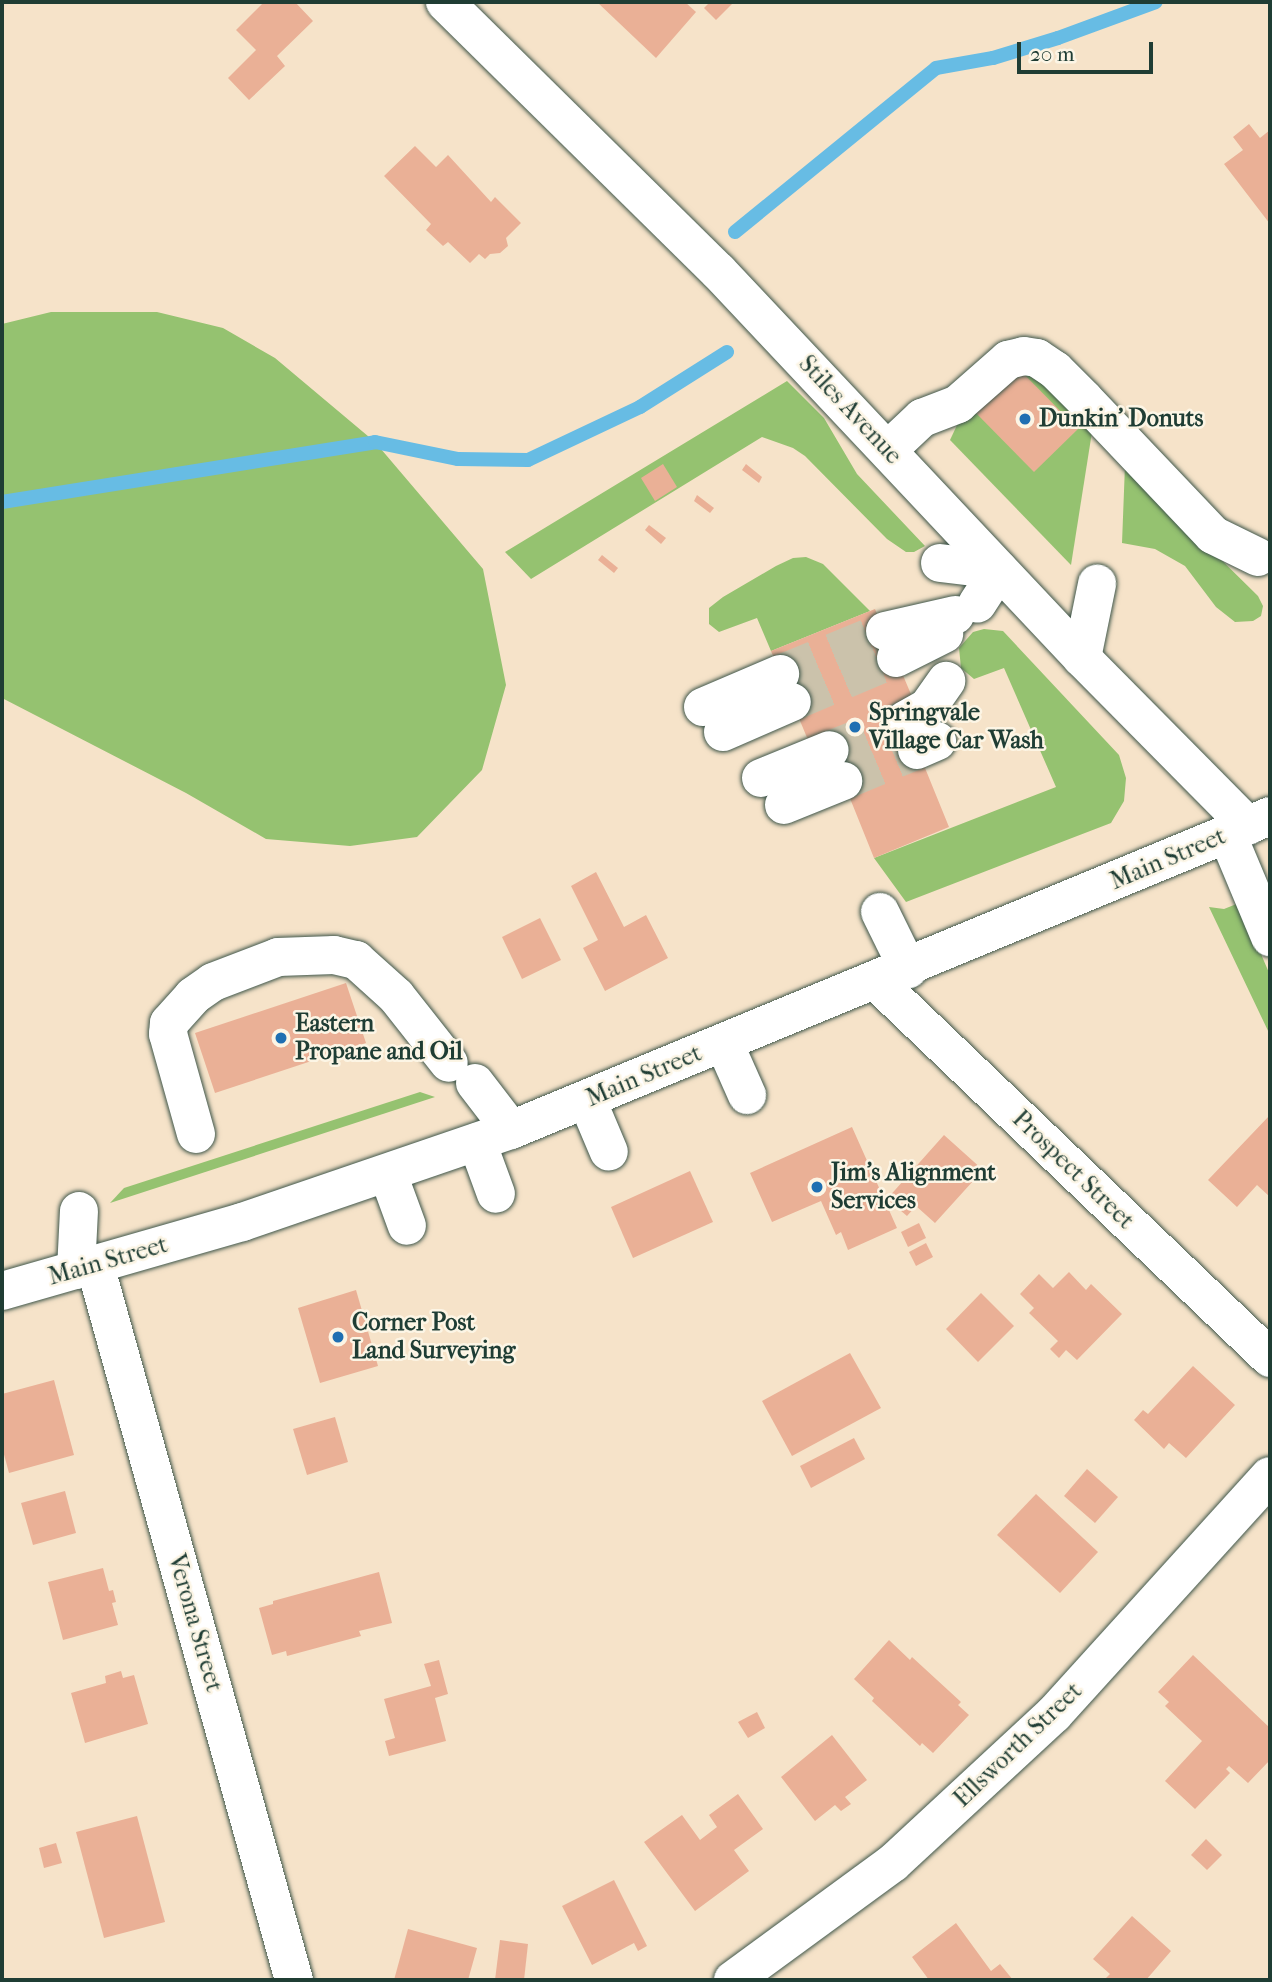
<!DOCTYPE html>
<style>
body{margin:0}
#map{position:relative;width:1272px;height:1982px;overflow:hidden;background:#f6e3c9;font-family:"IM FELL French Canon",serif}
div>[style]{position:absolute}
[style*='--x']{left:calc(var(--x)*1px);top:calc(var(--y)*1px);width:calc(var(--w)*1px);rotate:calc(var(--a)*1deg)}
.green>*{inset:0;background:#95c270}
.stream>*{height:14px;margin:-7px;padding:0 7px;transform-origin:7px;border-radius:7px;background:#67bce4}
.building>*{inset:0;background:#eab096}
.minor-tunnel>*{height:38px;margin-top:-19px;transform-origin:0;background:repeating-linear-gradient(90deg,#cbc2ab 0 38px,transparent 0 57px)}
.roads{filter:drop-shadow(0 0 2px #3f564a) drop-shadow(0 0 2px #3f564a)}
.minor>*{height:38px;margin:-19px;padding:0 19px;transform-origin:19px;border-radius:19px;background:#fff}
.major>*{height:38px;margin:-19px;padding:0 19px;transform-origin:19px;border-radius:19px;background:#fff}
.dots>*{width:19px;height:19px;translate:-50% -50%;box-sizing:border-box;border:4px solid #fcf5e5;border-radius:50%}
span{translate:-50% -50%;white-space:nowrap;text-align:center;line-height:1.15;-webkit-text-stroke:5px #fcf5e5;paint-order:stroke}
.street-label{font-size:24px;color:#1f3d34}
.poi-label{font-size:24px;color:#1f3d34;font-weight:700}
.left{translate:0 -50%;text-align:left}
.frame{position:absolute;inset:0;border:4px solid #1f3d34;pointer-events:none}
.scale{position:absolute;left:1017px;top:42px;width:136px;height:32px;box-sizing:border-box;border:4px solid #1f3d34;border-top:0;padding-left:9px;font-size:21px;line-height:24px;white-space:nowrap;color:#1f3d34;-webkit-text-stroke:5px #fcf5e5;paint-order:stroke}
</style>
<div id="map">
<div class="green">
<i style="clip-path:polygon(51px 312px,157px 312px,223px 328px,275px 358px,375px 442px,483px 569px,506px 685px,482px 770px,417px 837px,350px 846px,266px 839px,186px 793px,2px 698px,2px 324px)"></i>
<i style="clip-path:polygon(1015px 365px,1034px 371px,1092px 432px,1071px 565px,950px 440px,958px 423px)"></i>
<i style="clip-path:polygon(787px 381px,824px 418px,857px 474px,925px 546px,914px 552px,906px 552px,887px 539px,805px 456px,793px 448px,762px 437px,531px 579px,505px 552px)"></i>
<i style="clip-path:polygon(1125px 465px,1258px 596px,1263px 606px,1261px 616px,1253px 621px,1235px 622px,1216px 607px,1185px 566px,1155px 549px,1122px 543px)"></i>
<i style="clip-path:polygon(806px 557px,823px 564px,870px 611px,771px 651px,757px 618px,719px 632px,709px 624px,709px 608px,723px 597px,776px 566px,793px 558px)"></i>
<i style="clip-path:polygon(984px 629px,1003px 631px,1119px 755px,1126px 778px,1124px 801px,1111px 823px,906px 902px,874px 858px,1056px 787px,1004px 668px,974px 679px,961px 668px,959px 648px,973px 632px)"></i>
<i style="clip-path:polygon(1239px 903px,1270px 975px,1270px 1035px,1209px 907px,1224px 909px)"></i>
<i style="clip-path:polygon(420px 1092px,435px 1097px,110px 1203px,124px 1188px)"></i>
</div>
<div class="stream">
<i style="--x:735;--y:232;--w:259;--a:-39.2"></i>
<i style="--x:936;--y:68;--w:58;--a:-10"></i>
<i style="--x:993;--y:58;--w:68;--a:-17.1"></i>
<i style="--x:1058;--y:38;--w:104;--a:-20.2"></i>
<i style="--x:2;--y:502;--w:378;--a:-9.1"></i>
<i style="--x:375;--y:442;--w:85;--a:11.6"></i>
<i style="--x:458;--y:459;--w:70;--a:0.8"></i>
<i style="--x:528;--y:460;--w:124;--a:-25.3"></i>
<i style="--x:640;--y:407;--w:103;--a:-32.3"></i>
</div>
<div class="building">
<i style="clip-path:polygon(264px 2px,295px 2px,313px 21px,277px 56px,285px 66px,249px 100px,228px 78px,256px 50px,236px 30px)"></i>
<i style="clip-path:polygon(597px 2px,685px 2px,696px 12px,656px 58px)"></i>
<i style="clip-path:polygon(710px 2px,734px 2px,716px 20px,704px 8px)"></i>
<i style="clip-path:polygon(1249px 124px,1260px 138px,1270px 130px,1270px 224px,1224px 164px,1243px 150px,1233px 137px)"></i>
<i style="clip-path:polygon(415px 146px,436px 167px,448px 155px,491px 202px,495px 197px,521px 223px,506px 238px,508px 246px,500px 253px,490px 254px,485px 259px,479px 254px,470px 263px,448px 242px,443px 246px,426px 230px,431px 224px,384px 176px)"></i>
<i style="clip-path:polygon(1015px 365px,1078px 429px,1034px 472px,973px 410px)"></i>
<i style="clip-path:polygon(663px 464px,677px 487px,655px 501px,641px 478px)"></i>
<i style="clip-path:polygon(746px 464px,762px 477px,759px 483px,742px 470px)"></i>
<i style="clip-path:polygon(697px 495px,714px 508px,710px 513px,694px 501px)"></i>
<i style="clip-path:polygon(649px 525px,666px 538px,661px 544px,645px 530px)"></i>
<i style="clip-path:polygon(602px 555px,618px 568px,614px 573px,598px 560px)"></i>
<i style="clip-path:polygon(875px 609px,913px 699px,899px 704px,949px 827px,874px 858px,843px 781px,808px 740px,771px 651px)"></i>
<i style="clip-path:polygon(596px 872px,624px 927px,646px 915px,668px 958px,605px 991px,583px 948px,598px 940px,571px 886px)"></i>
<i style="clip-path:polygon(540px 918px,561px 960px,522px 979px,502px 937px)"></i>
<i style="clip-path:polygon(346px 983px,366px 1043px,215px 1093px,195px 1033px)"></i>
<i style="clip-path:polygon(1270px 1115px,1270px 1197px,1257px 1185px,1237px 1207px,1208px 1180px)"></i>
<i style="clip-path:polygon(852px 1127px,897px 1228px,848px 1250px,841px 1232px,836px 1235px,821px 1201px,772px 1222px,750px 1173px)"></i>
<i style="clip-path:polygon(944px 1135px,983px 1170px,935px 1223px,916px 1206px,907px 1216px,887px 1199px)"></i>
<i style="clip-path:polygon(690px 1171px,713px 1222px,633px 1258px,611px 1207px)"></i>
<i style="clip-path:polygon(919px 1223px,926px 1238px,908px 1247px,901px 1232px)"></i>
<i style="clip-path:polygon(926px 1243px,933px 1257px,916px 1266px,909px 1252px)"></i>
<i style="clip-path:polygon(1069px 1272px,1086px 1290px,1091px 1284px,1122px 1314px,1077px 1360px,1066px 1350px,1059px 1358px,1050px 1349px,1058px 1341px,1029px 1313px,1034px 1308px,1020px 1294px,1039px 1274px,1053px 1288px)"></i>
<i style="clip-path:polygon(356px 1290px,378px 1366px,320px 1383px,298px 1308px)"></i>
<i style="clip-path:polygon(981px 1293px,1014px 1326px,978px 1362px,946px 1329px)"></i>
<i style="clip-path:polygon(850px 1353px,881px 1408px,792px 1456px,762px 1401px)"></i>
<i style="clip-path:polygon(1193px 1366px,1235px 1405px,1186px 1458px,1169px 1443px,1164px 1449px,1134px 1420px,1143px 1410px,1148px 1414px)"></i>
<i style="clip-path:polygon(54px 1380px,74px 1455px,9px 1473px,2px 1447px,2px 1394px)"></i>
<i style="clip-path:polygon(335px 1417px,348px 1462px,307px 1475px,293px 1429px)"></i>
<i style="clip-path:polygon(854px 1438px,865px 1459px,811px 1488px,800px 1466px)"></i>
<i style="clip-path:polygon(1087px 1469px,1118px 1497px,1095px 1523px,1064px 1496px)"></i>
<i style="clip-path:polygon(65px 1491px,76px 1533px,33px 1545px,21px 1503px)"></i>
<i style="clip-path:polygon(1036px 1494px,1098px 1552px,1060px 1593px,997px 1535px)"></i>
<i style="clip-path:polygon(103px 1568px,109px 1591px,113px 1590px,116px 1602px,112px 1603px,118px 1625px,63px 1640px,48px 1582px)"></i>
<i style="clip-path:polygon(379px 1572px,392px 1623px,359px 1631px,361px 1636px,287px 1656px,286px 1651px,272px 1655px,259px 1608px,273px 1604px,273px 1601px)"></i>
<i style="clip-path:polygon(889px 1640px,910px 1660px,912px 1657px,961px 1702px,958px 1705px,969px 1715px,933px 1753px,922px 1743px,920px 1746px,872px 1701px,874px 1698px,854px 1679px)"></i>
<i style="clip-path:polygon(1193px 1655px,1270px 1728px,1270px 1760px,1248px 1783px,1229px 1766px,1226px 1769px,1230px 1773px,1195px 1809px,1165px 1781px,1202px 1741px,1165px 1706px,1169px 1702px,1158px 1692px)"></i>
<i style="clip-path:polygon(439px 1660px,448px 1694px,435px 1698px,446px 1741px,389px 1756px,385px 1741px,395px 1738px,384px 1699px,431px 1686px,424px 1664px)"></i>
<i style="clip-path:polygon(121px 1671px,123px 1678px,134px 1675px,148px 1724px,85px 1743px,71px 1693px,106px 1683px,105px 1676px)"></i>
<i style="clip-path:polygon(757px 1712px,765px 1728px,748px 1738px,738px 1722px)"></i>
<i style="clip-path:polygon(832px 1735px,867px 1780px,845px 1797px,851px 1804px,841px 1811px,835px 1805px,815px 1821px,781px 1777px)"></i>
<i style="clip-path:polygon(738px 1794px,763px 1829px,734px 1850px,749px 1871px,695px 1911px,644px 1842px,682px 1815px,700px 1840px,717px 1827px,709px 1815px)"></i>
<i style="clip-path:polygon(137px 1816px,165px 1922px,104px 1938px,76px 1832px)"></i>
<i style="clip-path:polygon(1206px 1839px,1222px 1855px,1207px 1870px,1191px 1855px)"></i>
<i style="clip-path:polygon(56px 1843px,62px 1863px,44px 1868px,39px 1848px)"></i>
<i style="clip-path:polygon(614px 1880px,647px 1946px,638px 1951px,634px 1943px,592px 1965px,562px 1906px)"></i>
<i style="clip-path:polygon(1132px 1916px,1171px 1951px,1146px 1980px,1108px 1980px,1106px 1978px,1110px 1974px,1093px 1959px)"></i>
<i style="clip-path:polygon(956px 1923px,991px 1971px,1000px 1964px,1013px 1980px,929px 1980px,912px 1957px)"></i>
<i style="clip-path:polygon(408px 1929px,477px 1948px,468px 1980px,394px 1980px)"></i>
<i style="clip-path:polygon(500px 1940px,528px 1944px,524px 1980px,495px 1980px)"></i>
</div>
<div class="minor-tunnel">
<i style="--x:780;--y:674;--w:113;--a:-22.3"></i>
<i style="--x:792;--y:702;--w:113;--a:-22.9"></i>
<i style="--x:830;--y:750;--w:81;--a:-21.8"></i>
<i style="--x:843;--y:781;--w:80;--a:-22.7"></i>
</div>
<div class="roads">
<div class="minor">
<i style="--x:445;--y:2;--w:383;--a:44.6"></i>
<i style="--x:718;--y:271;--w:531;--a:46.75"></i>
<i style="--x:1082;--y:658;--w:236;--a:45.3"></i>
<i style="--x:888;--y:450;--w:47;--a:-43.3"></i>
<i style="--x:922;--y:418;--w:39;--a:-21"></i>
<i style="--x:958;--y:404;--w:67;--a:-41.3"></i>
<i style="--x:1008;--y:360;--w:16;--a:-14"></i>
<i style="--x:1024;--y:356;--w:13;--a:9"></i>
<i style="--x:1037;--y:358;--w:22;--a:34"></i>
<i style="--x:1055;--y:370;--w:41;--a:45"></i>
<i style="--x:1084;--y:399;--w:187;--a:46.5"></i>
<i style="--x:1213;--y:535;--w:50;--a:26.1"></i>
<i style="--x:940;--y:563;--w:59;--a:6.8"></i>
<i style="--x:999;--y:570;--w:40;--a:122.9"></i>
<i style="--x:885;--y:631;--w:72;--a:-12.9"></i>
<i style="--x:896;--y:658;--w:54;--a:-26.6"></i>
<i style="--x:1082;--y:658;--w:76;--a:-78.5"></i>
<i style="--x:703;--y:707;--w:84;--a:-23.2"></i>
<i style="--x:905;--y:720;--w:26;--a:-29"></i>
<i style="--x:928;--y:707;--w:32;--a:-55"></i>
<i style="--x:723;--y:732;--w:75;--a:-23.5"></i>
<i style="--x:917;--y:750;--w:22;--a:-24"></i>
<i style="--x:761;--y:778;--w:74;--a:-22.1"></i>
<i style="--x:784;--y:805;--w:64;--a:-22.1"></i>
<i style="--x:1227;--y:834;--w:112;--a:67.3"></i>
<i style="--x:880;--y:912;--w:64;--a:63.8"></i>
<i style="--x:877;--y:982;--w:544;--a:43.73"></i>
<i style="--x:724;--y:1043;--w:57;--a:66.1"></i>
<i style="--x:475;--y:1083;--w:59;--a:52.5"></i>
<i style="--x:587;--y:1100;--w:56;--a:67.1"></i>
<i style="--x:196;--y:1134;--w:104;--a:-105.6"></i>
<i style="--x:168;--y:1034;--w:11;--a:-85"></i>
<i style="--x:169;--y:1023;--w:36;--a:-48"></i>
<i style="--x:193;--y:996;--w:24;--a:-35"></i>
<i style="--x:213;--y:982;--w:70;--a:-21"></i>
<i style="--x:278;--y:957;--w:56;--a:-2"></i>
<i style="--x:334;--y:955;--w:23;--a:13"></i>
<i style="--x:356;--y:960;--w:54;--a:42"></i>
<i style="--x:396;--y:996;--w:85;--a:51.7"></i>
<i style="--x:477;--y:1142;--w:55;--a:69.9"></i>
<i style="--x:388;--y:1174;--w:55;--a:69.9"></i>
<i style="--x:95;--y:1265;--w:742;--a:74.45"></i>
<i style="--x:76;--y:1270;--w:59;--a:-87.1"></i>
<i style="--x:733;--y:1980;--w:198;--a:-36.2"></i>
<i style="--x:893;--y:1863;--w:219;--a:-42.8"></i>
<i style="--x:1054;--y:1714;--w:321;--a:-47.8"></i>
</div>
<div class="major">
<i style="--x:2;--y:1291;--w:250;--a:-16"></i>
<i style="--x:242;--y:1222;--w:284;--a:-18.9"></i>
<i style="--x:511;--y:1130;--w:821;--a:-22.47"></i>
</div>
</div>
<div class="dots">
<i style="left:1025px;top:419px;background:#1f6fb2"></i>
<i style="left:855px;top:727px;background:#1f6fb2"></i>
<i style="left:281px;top:1038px;background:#1f6fb2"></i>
<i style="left:817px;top:1187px;background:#1f6fb2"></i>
<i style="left:338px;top:1337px;background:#1f6fb2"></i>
</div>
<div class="street-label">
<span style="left:850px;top:410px;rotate:47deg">Stiles Avenue</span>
<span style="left:1168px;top:859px;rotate:-23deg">Main Street</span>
<span style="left:644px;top:1076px;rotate:-23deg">Main Street</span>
<span style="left:1073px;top:1170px;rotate:44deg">Prospect Street</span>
<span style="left:108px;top:1261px;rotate:-16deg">Main Street</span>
<span style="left:195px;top:1623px;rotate:74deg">Verona Street</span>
<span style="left:1018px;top:1745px;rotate:-44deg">Ellsworth Street</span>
</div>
<div class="poi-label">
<span class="left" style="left:1039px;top:419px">Dunkin' Donuts</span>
<span class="left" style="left:869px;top:727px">Springvale<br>Village Car Wash</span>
<span class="left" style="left:295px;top:1038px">Eastern<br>Propane and Oil</span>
<span class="left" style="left:831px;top:1187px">Jim's Alignment<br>Services</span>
<span class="left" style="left:352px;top:1337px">Corner Post<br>Land Surveying</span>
</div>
<div class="frame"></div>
<div class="scale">20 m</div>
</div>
